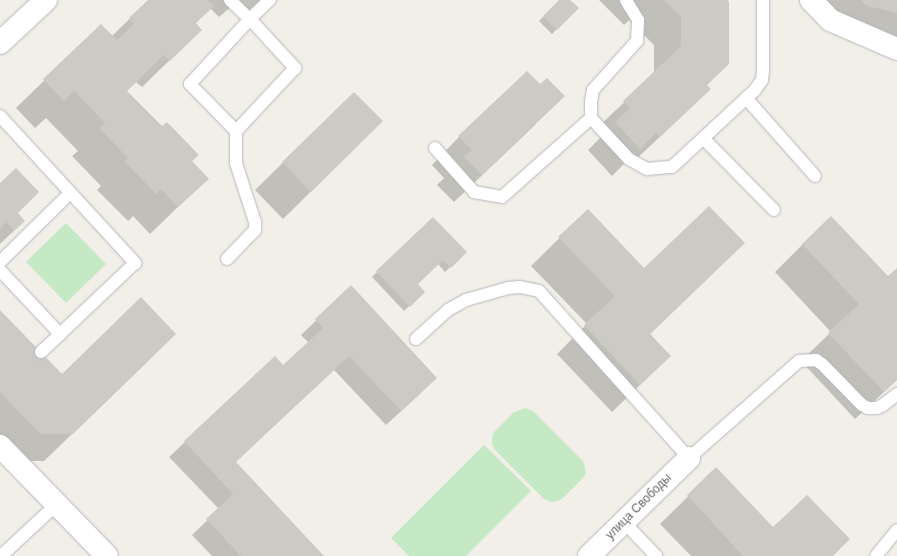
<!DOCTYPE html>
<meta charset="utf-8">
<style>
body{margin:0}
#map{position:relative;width:897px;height:556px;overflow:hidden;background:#f1efe8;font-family:Helvetica,sans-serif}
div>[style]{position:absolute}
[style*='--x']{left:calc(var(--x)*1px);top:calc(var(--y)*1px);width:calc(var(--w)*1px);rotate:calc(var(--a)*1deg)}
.green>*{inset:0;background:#c5e8c5}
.shadow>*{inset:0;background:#0003}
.building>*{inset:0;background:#cccac5}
.roads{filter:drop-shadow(0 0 1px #b5b8bc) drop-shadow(0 0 1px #b5b8bc)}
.lane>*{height:12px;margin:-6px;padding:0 6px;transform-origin:6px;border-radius:6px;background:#fff}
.street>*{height:22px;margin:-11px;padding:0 11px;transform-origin:11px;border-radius:11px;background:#fff}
.secondary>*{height:22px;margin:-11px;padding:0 11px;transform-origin:11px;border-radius:11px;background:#fff}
span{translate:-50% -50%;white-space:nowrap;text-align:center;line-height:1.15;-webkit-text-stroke:3.5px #fff;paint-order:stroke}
.street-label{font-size:12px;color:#5f6368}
</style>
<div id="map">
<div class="green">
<i style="clip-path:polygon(66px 223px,106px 264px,66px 303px,26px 262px)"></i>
<i style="clip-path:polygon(526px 408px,533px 411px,583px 461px,585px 467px,586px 473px,583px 478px,563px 498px,558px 501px,551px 502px,544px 499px,495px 450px,492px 444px,492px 437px,494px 432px,514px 412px)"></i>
<i style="clip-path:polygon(484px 445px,531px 491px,466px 556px,409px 556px,391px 538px)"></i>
</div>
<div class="shadow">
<i style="clip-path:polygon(149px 0,260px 0,242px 17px,232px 6px,219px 17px,210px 8px,195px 23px,173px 57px,142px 87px,136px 82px,126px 91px,207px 179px,150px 234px,133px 216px,128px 221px,97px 190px,101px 186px,72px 156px,78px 151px,46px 118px,35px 128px,16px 108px,101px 25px,112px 36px)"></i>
<i style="clip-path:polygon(560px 0,569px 0,577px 8px,552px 34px,539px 21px)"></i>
<i style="clip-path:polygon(599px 0,725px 0,706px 86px,682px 116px,631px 164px,628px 160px,612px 176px,588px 150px,602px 136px,596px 129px,654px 74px,654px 45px,629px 20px,624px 25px)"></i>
<i style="clip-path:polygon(824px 0,897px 0,897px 38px,843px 29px)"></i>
<i style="clip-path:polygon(354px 93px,354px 149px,283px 219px,255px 190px)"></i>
<i style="clip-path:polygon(536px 124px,454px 202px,437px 185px,444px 178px,432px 165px,459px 137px)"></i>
<i style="clip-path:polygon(0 184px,17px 213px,24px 221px,0 244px)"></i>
<i style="clip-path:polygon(588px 210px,644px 269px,744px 243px,650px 334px,670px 356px,612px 412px,557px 354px,587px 324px,531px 266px)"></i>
<i style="clip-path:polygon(433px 218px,466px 252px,445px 272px,438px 264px,416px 285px,424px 292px,404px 311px,372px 277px)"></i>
<i style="clip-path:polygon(803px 244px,888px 278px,897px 269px,897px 380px,855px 419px,801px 361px,831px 332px,775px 272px)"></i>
<i style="clip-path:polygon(351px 287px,421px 393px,386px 425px,334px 370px,235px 462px,323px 556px,212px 556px,192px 535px,219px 509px,169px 457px,275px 358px,283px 367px,309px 343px,301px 335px)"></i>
<i style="clip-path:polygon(0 311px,62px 375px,147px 362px,44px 461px,12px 461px,0 448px)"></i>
<i style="clip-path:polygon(716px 469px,773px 528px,832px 556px,691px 556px,660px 524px)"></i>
</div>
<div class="building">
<i style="clip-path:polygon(148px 0,208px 0,214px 6px,196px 23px,202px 30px,170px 61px,164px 55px,127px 91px,162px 126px,167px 122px,199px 155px,192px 161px,209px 179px,178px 207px,161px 189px,156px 194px,124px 161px,128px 158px,99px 128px,105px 123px,74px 91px,64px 101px,43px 79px,101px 24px,117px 40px,134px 24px,129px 18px)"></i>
<i style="clip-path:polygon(559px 0,570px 0,579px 8px,557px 30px,543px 16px)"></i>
<i style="clip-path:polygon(664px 0,727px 0,729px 2px,729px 64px,707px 85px,711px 89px,660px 137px,656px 133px,640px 149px,615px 122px,630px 108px,623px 101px,681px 46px,681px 17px)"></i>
<i style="clip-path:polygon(861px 0,897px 0,897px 13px,867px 6px)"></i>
<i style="clip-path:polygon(527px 71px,540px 84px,547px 78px,565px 96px,482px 175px,464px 157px,472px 150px,458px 136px)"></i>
<i style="clip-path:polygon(354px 92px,383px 121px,311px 192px,282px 162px)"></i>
<i style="clip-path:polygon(16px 168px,39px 192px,18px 213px,25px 221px,14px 231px,6px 222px,0 229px,0 183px)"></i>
<i style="clip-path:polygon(709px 206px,745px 243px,650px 334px,671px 356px,640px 385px,584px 325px,615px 296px,558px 237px,588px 209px,644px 268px)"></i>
<i style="clip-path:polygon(831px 216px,888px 276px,897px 268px,897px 379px,884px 392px,828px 333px,859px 304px,802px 244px)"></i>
<i style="clip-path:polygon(433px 217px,467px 252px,451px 268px,443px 260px,418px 284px,425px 292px,410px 307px,376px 271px)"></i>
<i style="clip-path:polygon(351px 285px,437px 378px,401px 411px,349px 356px,236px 462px,324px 556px,241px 556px,206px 519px,233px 494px,184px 441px,275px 356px,283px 365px,323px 328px,315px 319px)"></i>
<i style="clip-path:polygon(141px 297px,176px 334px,73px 434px,40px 434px,0 392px,0 310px,62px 374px)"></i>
<i style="clip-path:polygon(716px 467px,773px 527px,807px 495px,850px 539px,833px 556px,743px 556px,687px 495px)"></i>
</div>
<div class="roads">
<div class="lane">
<i style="--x:230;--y:0;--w:28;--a:44"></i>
<i style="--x:250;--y:19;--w:67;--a:47.4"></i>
<i style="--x:295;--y:68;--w:86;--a:133.1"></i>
<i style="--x:236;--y:131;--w:66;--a:-134.4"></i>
<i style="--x:190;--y:84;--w:88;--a:-47.3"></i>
<i style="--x:250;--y:19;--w:28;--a:-44"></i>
<i style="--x:746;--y:98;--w:104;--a:48.5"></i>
<i style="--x:0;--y:116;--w:200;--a:47.4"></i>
<i style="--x:135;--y:263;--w:103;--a:136.6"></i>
<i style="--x:60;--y:334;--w:88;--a:-133.2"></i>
<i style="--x:591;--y:118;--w:16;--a:-90"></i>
<i style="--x:591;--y:102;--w:12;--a:-81"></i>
<i style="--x:593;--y:90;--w:66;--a:-48.1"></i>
<i style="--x:637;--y:41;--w:21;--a:-87"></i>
<i style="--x:638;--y:20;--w:23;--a:-121"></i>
<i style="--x:703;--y:138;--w:101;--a:45.4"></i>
<i style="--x:435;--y:148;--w:59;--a:48.4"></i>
<i style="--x:474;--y:192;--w:28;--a:10"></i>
<i style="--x:502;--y:197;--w:119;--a:-41.6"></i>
<i style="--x:591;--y:118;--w:56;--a:47.2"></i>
<i style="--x:629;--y:159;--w:21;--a:29"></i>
<i style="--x:647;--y:169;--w:25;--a:-5"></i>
<i style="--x:672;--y:167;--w:113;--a:-42.9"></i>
<i style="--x:755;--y:90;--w:12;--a:-55"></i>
<i style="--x:762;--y:80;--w:9;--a:-84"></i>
<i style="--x:763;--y:71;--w:71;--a:-90"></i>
<i style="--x:227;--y:259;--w:40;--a:-46"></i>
<i style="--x:255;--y:230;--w:8;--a:-90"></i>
<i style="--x:255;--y:222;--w:62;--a:-107.9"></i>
<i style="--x:236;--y:163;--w:32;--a:-90"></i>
<i style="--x:0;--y:262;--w:98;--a:-44.6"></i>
<i style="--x:416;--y:339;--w:43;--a:-42.2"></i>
<i style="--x:448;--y:310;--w:21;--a:-29"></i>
<i style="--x:466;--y:300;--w:44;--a:-15.9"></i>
<i style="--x:508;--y:288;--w:12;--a:-5"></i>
<i style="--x:520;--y:287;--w:19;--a:12"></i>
<i style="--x:539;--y:291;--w:224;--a:48.1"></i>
<i style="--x:689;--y:458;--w:147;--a:-41.4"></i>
<i style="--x:799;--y:361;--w:17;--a:-3"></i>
<i style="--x:816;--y:360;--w:7;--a:34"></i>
<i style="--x:822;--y:364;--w:57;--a:45.7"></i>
<i style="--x:862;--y:405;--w:7;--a:27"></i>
<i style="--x:868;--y:408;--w:9;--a:0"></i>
<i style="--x:877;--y:408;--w:7;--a:-27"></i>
<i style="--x:883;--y:405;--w:18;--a:-38"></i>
<i style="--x:41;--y:352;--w:26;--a:-43"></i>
<i style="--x:624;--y:522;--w:47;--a:46.7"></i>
<i style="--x:1;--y:556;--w:76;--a:-42.9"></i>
<i style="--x:876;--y:556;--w:33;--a:-51"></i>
</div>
<div class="street">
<i style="--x:811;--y:0;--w:28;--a:46"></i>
<i style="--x:830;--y:20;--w:73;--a:23.4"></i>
<i style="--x:0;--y:446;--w:153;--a:45.8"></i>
<i style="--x:589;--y:556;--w:140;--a:-44.4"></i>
</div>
<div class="secondary">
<i style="--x:0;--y:43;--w:63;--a:-43.1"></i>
</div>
</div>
<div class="street-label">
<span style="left:639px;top:507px;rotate:-45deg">улица Свободы</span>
</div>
</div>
